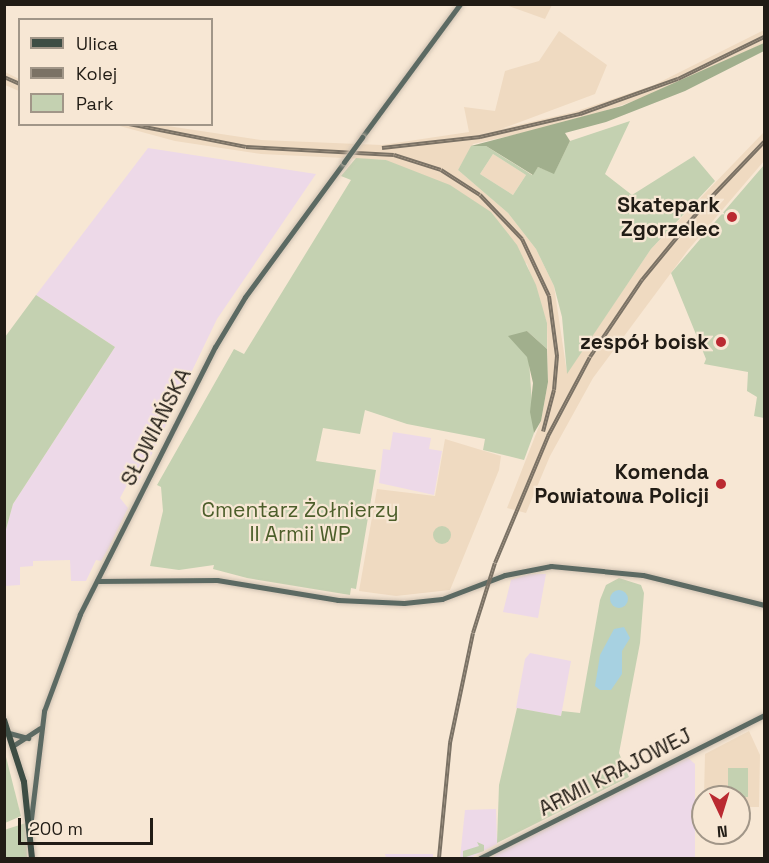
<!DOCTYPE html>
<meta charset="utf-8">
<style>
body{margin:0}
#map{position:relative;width:769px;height:863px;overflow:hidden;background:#f7e7d4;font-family:"Space Grotesk",sans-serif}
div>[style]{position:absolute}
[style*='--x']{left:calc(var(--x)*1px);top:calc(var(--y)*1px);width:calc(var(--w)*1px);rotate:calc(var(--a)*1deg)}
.commercial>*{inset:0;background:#edd9e8}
.built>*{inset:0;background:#efdac1}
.green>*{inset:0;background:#c4d1b1}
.round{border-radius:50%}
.forest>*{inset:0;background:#a1af8d}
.water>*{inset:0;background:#a7d1e1}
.roads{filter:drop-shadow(0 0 2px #d0c2b2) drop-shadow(0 0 2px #d0c2b2)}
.secondary>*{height:5px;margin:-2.5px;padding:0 2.5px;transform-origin:2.5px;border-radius:2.5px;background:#5c6a63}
.primary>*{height:6px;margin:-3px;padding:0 3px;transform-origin:3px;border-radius:3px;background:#3d4d44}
.rail>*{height:4px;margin-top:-2px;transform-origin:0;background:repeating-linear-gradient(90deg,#f7e7d4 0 4.5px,#7b7265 0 9px);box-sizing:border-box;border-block:2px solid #7b7265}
.bridges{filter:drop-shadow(0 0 2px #d0c2b2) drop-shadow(0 0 2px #d0c2b2)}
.secondary-bridge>*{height:5px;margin:-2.5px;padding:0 2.5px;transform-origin:2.5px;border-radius:2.5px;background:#5c6a63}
.dots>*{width:16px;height:16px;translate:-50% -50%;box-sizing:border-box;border:3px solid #f7e7d4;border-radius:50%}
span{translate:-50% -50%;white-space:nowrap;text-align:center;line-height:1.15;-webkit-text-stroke:4.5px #f7e7d4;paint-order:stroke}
.poi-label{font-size:21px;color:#211c15;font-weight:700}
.right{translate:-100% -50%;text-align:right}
.street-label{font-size:21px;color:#211c15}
.park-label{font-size:21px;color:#4c5e2a}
.frame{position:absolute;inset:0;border:6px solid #211c15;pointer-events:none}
.legend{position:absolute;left:18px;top:18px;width:195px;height:108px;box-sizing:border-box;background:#f7e7d4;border:2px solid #a19688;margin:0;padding:8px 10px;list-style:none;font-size:18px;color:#211c15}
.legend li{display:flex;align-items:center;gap:12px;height:30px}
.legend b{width:30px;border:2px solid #a19688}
.north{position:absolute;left:691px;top:785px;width:60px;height:60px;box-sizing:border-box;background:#f7e7d4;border:2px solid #a19688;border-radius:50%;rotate:176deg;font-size:16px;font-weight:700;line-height:24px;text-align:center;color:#211c15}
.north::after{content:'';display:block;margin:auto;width:21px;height:27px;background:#ba2a31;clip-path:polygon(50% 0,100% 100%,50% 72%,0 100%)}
.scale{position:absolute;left:18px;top:818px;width:135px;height:27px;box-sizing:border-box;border:3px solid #211c15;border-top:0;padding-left:8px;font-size:18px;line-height:21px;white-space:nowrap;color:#211c15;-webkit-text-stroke:4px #f7e7d4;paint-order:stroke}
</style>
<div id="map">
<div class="commercial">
<i style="clip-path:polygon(148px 148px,316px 174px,217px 319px,137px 485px,127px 485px,120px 498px,128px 508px,107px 551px,101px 561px,96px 560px,86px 581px,71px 581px,70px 560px,33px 561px,33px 566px,20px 567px,20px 585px,5px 586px,5px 533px,13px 504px,115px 347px,36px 295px)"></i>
<i style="clip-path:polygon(393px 432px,431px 438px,429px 449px,442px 451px,434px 495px,379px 483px,383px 449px,390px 450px)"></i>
<i style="clip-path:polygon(529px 574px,546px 574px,538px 618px,503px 612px,511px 580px)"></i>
<i style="clip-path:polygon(530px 653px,571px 661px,561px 716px,516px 708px,525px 659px)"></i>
<i style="clip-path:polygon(687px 757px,695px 764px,695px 858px,493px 858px,496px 853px)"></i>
<i style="clip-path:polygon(496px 809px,497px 844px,470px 858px,460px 858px,465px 810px)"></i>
<i style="clip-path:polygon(385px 854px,433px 854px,433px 858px,386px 858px)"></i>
</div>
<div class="built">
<i style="clip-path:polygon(506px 5px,552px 5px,545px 19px)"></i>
<i style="clip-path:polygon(764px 30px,764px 43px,667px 90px,571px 122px,473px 144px,458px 170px,508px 213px,536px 249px,554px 286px,567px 373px,651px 249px,764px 132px,764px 161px,688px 250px,593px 378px,550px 456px,526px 513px,507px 508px,541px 421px,548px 382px,547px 323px,527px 264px,386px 160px,261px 154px,175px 141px,116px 125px,161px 125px,261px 140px,382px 145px,469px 132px,464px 107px,495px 111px,505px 71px,539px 61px,559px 31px,607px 65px,595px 94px,501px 129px,574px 112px,654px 85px)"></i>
<i style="clip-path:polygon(5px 72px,19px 79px,19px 91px,5px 85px)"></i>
<i style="clip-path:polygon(493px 154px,526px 175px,513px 195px,480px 174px)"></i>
<i style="clip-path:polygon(445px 439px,501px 456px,499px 470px,450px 590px,396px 596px,359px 591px,377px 489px,435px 496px)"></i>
<i style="clip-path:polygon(749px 731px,760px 755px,759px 807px,739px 807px,739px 797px,704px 797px,705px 754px)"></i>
</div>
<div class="green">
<i style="clip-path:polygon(evenodd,630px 121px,605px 174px,632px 195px,694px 156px,715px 181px,651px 249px,567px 374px,562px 317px,554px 286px,536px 249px,508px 213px,458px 170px,471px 146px,486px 146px,532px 175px,538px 167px,554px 173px,570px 141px,630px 121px,493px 154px,526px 175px,513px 195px,480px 174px,493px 154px)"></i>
<i style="clip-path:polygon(356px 158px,386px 160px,450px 185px,491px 212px,517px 245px,536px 285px,547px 323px,547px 349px,527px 331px,534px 433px,524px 460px,483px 450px,485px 439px,407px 424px,365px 410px,360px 434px,323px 428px,316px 461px,376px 470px,356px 589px,351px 588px,350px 595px,247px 578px,213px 569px,214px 565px,179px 570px,150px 566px,163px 511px,161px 487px,157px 485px,234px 349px,244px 354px,351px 180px,341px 176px)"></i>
<i style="clip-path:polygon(764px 165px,764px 418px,754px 416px,757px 397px,747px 391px,748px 372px,704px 364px,706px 359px,671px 273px)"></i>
<i style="clip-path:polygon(36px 295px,115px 347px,13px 504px,5px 533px,5px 337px)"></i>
<i class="round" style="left:433px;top:526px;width:18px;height:18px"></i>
<i style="clip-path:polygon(619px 578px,641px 585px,644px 593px,640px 643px,619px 753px,629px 777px,497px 843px,499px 785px,517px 708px,561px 716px,562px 711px,580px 713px,600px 600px,606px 585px)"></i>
<i style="clip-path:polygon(4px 749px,21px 816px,5px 823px,4px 823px)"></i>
<i style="clip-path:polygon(728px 768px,748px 768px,748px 797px,728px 797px)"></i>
<i style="clip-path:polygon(26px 823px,27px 858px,5px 858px,4px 830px)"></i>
<i style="clip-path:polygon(477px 842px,484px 845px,484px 851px,463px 858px,463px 851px,479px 846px)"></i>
</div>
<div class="forest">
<i style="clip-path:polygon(764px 43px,764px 51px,685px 91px,606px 122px,565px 133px,570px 141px,554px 174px,538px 167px,533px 175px,486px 146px,471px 146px,622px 106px)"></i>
<i style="clip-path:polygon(527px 331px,547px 349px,548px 382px,541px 421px,534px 433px,530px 412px,533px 383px,527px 357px,508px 336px)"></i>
</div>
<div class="water">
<i class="round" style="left:610px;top:590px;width:18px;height:18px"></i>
<i style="clip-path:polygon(624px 627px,630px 638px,622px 651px,622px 674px,611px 690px,600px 690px,595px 686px,600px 655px,614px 629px)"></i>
</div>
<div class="roads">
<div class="secondary">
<i style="--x:362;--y:137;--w:165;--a:-53.6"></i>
<i style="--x:97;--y:581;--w:120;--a:-0.5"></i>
<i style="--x:217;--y:580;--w:123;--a:9.4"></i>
<i style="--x:338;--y:600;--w:66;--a:2.6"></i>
<i style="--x:404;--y:603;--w:38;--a:-6"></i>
<i style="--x:442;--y:599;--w:67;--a:-20.9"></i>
<i style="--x:505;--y:575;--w:47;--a:-11.1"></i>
<i style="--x:551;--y:566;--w:92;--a:5.6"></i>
<i style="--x:643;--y:575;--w:125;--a:13.9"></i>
<i style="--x:9;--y:733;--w:20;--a:15"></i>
<i style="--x:14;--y:745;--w:31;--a:-33"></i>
<i style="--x:31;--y:819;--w:109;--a:-83.1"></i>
<i style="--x:44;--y:711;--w:103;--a:-69.6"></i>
<i style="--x:80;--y:614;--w:299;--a:-63.2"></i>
<i style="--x:215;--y:347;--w:58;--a:-59"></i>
<i style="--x:245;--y:297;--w:167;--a:-53.7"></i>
<i style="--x:480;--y:858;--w:318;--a:-26.7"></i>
</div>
<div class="primary">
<i style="--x:4;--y:720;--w:65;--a:72.1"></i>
<i style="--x:24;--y:782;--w:76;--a:84"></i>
</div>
</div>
<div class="rail">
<i style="--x:4;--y:77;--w:17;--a:24"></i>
<i style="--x:129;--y:124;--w:119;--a:11.1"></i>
<i style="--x:246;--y:147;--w:148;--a:3.1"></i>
<i style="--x:394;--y:155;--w:49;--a:17.7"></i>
<i style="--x:441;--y:170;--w:46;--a:32.7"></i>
<i style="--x:480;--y:195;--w:61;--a:46.3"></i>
<i style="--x:522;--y:239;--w:63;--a:64.7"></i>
<i style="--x:549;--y:296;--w:61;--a:82.4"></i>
<i style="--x:557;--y:356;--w:34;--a:95"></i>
<i style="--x:554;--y:390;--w:43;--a:104.7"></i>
<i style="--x:382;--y:148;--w:99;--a:-6.4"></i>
<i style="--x:480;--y:137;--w:103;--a:-13"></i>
<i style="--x:580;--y:114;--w:104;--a:-19.7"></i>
<i style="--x:678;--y:79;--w:96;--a:-26"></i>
<i style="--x:439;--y:858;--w:116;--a:-84.5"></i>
<i style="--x:450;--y:743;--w:112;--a:-78.2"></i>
<i style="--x:473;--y:633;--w:73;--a:-72.6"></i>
<i style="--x:495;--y:563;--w:138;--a:-67.3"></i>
<i style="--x:548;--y:436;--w:89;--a:-62"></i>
<i style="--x:590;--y:357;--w:93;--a:-56"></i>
<i style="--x:642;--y:280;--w:94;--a:-50.6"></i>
<i style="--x:702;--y:207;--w:90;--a:-46.4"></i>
</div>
<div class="bridges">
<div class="secondary-bridge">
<i style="--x:344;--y:162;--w:31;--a:-54"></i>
</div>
</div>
<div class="dots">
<i style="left:732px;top:217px;background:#ba2a31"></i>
<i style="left:721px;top:342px;background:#ba2a31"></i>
<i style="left:721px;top:484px;background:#ba2a31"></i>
</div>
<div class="poi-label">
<span class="right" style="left:720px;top:217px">Skatepark<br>Zgorzelec</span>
<span class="right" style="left:709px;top:342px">zespół boisk</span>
<span class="right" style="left:709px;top:484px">Komenda<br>Powiatowa Policji</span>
</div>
<div class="street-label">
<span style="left:156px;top:427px;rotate:-63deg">SŁOWIAŃSKA</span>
<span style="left:615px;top:772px;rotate:-27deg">ARMII KRAJOWEJ</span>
</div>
<div class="park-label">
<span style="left:300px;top:522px">Cmentarz Żołnierzy<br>II Armii WP</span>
</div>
<div class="frame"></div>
<ul class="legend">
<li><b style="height:8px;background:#3d4d44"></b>Ulica</li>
<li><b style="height:8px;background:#7b7265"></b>Kolej</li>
<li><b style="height:16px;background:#c4d1b1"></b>Park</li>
</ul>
<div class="north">N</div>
<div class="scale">200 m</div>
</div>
